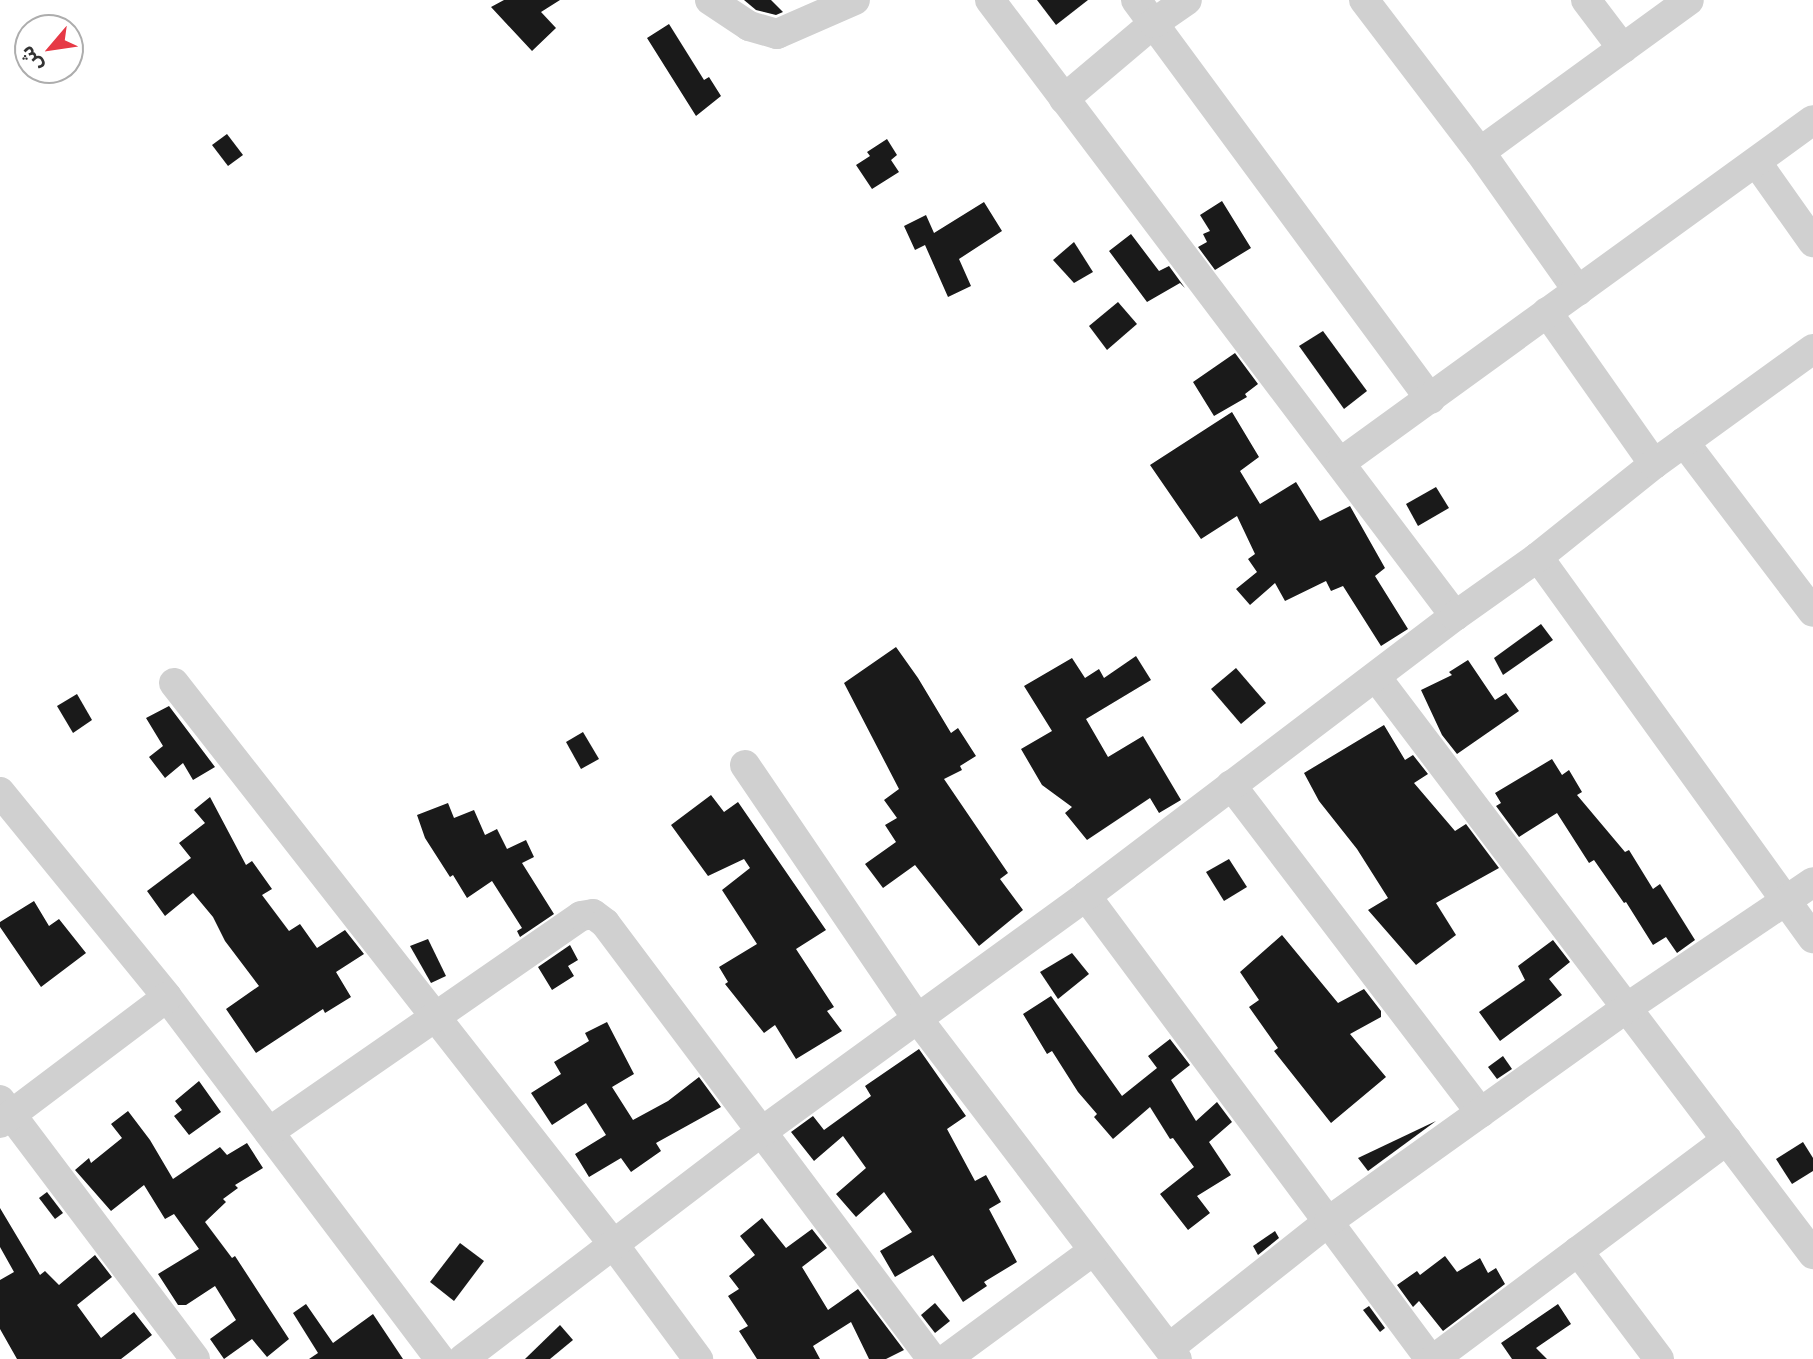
<!DOCTYPE html>
<meta charset="utf-8">
<style>
body{margin:0}
#map{position:relative;width:1813px;height:1359px;overflow:hidden;background:#fff;font-family:"Source Sans 3","Noto Sans Arabic",sans-serif}
div>[style]{position:absolute}
[style*='--x']{left:calc(var(--x)*1px);top:calc(var(--y)*1px);width:calc(var(--w)*1px);rotate:calc(var(--a)*1deg)}
.building>*{inset:0;background:#1a1a1a}
.street>*{height:30px;margin:-15px;padding:0 15px;transform-origin:15px;border-radius:15px;background:#d0d0d0}
span{translate:-50% -50%;white-space:nowrap;text-align:center;line-height:1.15;-webkit-text-stroke:7px #fff;paint-order:stroke}
.north{position:absolute;left:14px;top:14px;width:70px;height:70px;box-sizing:border-box;background:#fff;border:2px solid #adadad;border-radius:50%;rotate:241deg;font-size:19px;font-weight:700;line-height:28px;text-align:center;color:#333}
.north::after{content:'';display:block;margin:auto;width:24px;height:32px;background:#e63946;clip-path:polygon(50% 0,100% 100%,50% 72%,0 100%)}
</style>
<div id="map">
<div class="building">
<i style="clip-path:polygon(504px 0,560px 0,541px 12px,556px 28px,532px 51px,491px 7px)"></i>
<i style="clip-path:polygon(744px 0,771px 0,783px 12px,776px 15px,756px 10px)"></i>
<i style="clip-path:polygon(1037px 0,1088px 0,1056px 25px)"></i>
<i style="clip-path:polygon(669px 24px,704px 80px,709px 77px,721px 96px,696px 116px,647px 38px)"></i>
<i style="clip-path:polygon(227px 134px,243px 155px,228px 166px,212px 145px)"></i>
<i style="clip-path:polygon(887px 139px,897px 155px,891px 160px,899px 172px,872px 189px,856px 165px,870px 156px,867px 152px)"></i>
<i style="clip-path:polygon(1222px 201px,1251px 248px,1215px 270px,1198px 247px,1207px 242px,1203px 234px,1210px 231px,1200px 215px)"></i>
<i style="clip-path:polygon(984px 202px,1002px 231px,959px 259px,971px 286px,948px 297px,925px 245px,915px 250px,904px 226px,926px 215px,934px 233px)"></i>
<i style="clip-path:polygon(1131px 234px,1159px 271px,1169px 266px,1185px 288px,1180px 283px,1147px 302px,1109px 251px)"></i>
<i style="clip-path:polygon(1074px 242px,1093px 272px,1074px 283px,1053px 260px)"></i>
<i style="clip-path:polygon(1118px 302px,1137px 324px,1107px 350px,1089px 326px)"></i>
<i style="clip-path:polygon(1323px 331px,1367px 391px,1344px 409px,1299px 346px)"></i>
<i style="clip-path:polygon(1235px 353px,1258px 384px,1245px 394px,1247px 397px,1214px 416px,1193px 382px)"></i>
<i style="clip-path:polygon(1232px 412px,1259px 457px,1240px 471px,1260px 504px,1296px 482px,1320px 521px,1350px 506px,1385px 568px,1375px 576px,1408px 629px,1381px 646px,1343px 586px,1331px 591px,1326px 581px,1285px 601px,1275px 583px,1250px 605px,1236px 589px,1257px 572px,1248px 559px,1255px 554px,1237px 516px,1201px 539px,1150px 465px)"></i>
<i style="clip-path:polygon(1436px 487px,1449px 508px,1418px 526px,1406px 504px)"></i>
<i style="clip-path:polygon(1541px 624px,1553px 640px,1503px 675px,1494px 658px)"></i>
<i style="clip-path:polygon(896px 647px,918px 678px,951px 733px,958px 728px,976px 756px,960px 766px,962px 770px,944px 779px,1008px 873px,1000px 879px,1023px 910px,979px 946px,915px 865px,883px 888px,865px 864px,896px 842px,885px 825px,897px 818px,884px 800px,899px 789px,844px 683px)"></i>
<i style="clip-path:polygon(1136px 656px,1151px 680px,1086px 719px,1108px 757px,1143px 736px,1181px 800px,1159px 813px,1150px 798px,1087px 840px,1065px 813px,1072px 807px,1042px 785px,1021px 749px,1052px 731px,1024px 686px,1072px 658px,1085px 678px,1099px 669px,1104px 678px)"></i>
<i style="clip-path:polygon(1468px 660px,1495px 700px,1506px 693px,1519px 711px,1457px 754px,1442px 735px,1421px 690px,1452px 675px,1449px 672px)"></i>
<i style="clip-path:polygon(1236px 668px,1266px 703px,1241px 724px,1211px 689px)"></i>
<i style="clip-path:polygon(77px 694px,92px 720px,73px 733px,57px 706px)"></i>
<i style="clip-path:polygon(169px 706px,215px 767px,193px 780px,183px 763px,165px 778px,149px 757px,163px 746px,146px 718px)"></i>
<i style="clip-path:polygon(1384px 725px,1405px 760px,1413px 755px,1428px 774px,1414px 783px,1455px 831px,1466px 824px,1499px 868px,1436px 903px,1456px 935px,1416px 965px,1368px 910px,1388px 898px,1357px 849px,1319px 801px,1304px 773px)"></i>
<i style="clip-path:polygon(583px 732px,599px 759px,581px 769px,566px 742px)"></i>
<i style="clip-path:polygon(1552px 759px,1562px 775px,1569px 770px,1582px 792px,1577px 795px,1625px 852px,1629px 850px,1653px 889px,1660px 884px,1695px 940px,1677px 953px,1666px 937px,1653px 945px,1626px 902px,1624px 903px,1594px 860px,1589px 863px,1557px 813px,1519px 837px,1496px 806px,1501px 803px,1495px 793px)"></i>
<i style="clip-path:polygon(711px 795px,724px 812px,738px 802px,826px 930px,796px 949px,834px 1007px,827px 1011px,842px 1031px,796px 1059px,775px 1025px,764px 1033px,725px 984px,728px 982px,719px 967px,757px 944px,722px 890px,750px 868px,744px 859px,708px 876px,671px 825px)"></i>
<i style="clip-path:polygon(210px 797px,246px 865px,252px 861px,272px 889px,262px 895px,289px 931px,300px 924px,317px 948px,345px 930px,364px 954px,336px 972px,351px 997px,325px 1013px,323px 1009px,256px 1053px,226px 1009px,259px 986px,225px 941px,213px 917px,193px 893px,165px 916px,147px 891px,191px 858px,179px 843px,205px 823px,194px 810px)"></i>
<i style="clip-path:polygon(448px 803px,454px 818px,474px 810px,485px 835px,497px 829px,507px 849px,526px 840px,534px 857px,522px 863px,554px 914px,520px 937px,517px 931px,522px 928px,492px 881px,467px 898px,453px 875px,450px 877px,425px 838px,417px 815px)"></i>
<i style="clip-path:polygon(1229px 859px,1247px 887px,1224px 901px,1206px 872px)"></i>
<i style="clip-path:polygon(34px 901px,49px 926px,59px 919px,86px 953px,41px 987px,0 927px,0 922px)"></i>
<i style="clip-path:polygon(1282px 935px,1338px 1003px,1364px 989px,1381px 1011px,1381px 1017px,1350px 1034px,1386px 1077px,1331px 1123px,1274px 1051px,1278px 1048px,1249px 1007px,1259px 1000px,1240px 972px)"></i>
<i style="clip-path:polygon(428px 939px,446px 976px,431px 983px,410px 946px)"></i>
<i style="clip-path:polygon(1553px 940px,1570px 962px,1549px 979px,1562px 995px,1500px 1041px,1479px 1012px,1525px 980px,1518px 966px)"></i>
<i style="clip-path:polygon(570px 945px,578px 960px,568px 966px,574px 976px,552px 990px,538px 967px)"></i>
<i style="clip-path:polygon(1072px 953px,1089px 974px,1058px 999px,1040px 972px)"></i>
<i style="clip-path:polygon(1051px 996px,1122px 1096px,1157px 1068px,1148px 1056px,1170px 1039px,1190px 1065px,1171px 1080px,1196px 1121px,1217px 1102px,1232px 1122px,1209px 1142px,1231px 1175px,1197px 1196px,1210px 1213px,1188px 1230px,1160px 1194px,1194px 1167px,1173px 1138px,1170px 1139px,1150px 1107px,1113px 1139px,1094px 1117px,1097px 1114px,1078px 1092px,1052px 1051px,1047px 1054px,1023px 1014px)"></i>
<i style="clip-path:polygon(607px 1022px,634px 1074px,612px 1087px,633px 1120px,668px 1101px,699px 1077px,721px 1107px,656px 1143px,661px 1151px,631px 1172px,621px 1158px,589px 1177px,575px 1154px,606px 1135px,586px 1103px,552px 1125px,531px 1093px,561px 1074px,554px 1062px,589px 1041px,585px 1033px)"></i>
<i style="clip-path:polygon(919px 1049px,966px 1116px,947px 1129px,975px 1181px,986px 1175px,1001px 1202px,989px 1209px,1017px 1262px,984px 1282px,987px 1286px,963px 1302px,933px 1255px,895px 1277px,880px 1251px,912px 1232px,884px 1192px,856px 1217px,836px 1194px,866px 1168px,843px 1136px,814px 1161px,791px 1132px,813px 1116px,824px 1130px,871px 1096px,865px 1086px)"></i>
<i style="clip-path:polygon(1503px 1056px,1512px 1069px,1497px 1079px,1488px 1067px)"></i>
<i style="clip-path:polygon(199px 1081px,221px 1112px,189px 1135px,174px 1116px,182px 1110px,175px 1101px)"></i>
<i style="clip-path:polygon(128px 1111px,150px 1140px,173px 1179px,220px 1147px,227px 1155px,247px 1143px,263px 1168px,235px 1185px,238px 1188px,223px 1199px,226px 1202px,205px 1222px,232px 1258px,235px 1256px,289px 1339px,267px 1357px,252px 1339px,224px 1359px,210px 1339px,236px 1320px,215px 1286px,186px 1305px,178px 1305px,158px 1274px,199px 1249px,174px 1214px,165px 1219px,144px 1185px,111px 1211px,75px 1170px,89px 1158px,91px 1163px,122px 1138px,111px 1124px)"></i>
<i style="clip-path:polygon(1436px 1121px,1368px 1171px,1358px 1158px)"></i>
<i style="clip-path:polygon(1803px 1142px,1813px 1158px,1813px 1171px,1792px 1184px,1776px 1159px)"></i>
<i style="clip-path:polygon(47px 1192px,63px 1213px,55px 1219px,39px 1198px)"></i>
<i style="clip-path:polygon(0 1208px,40px 1275px,45px 1271px,59px 1285px,95px 1255px,112px 1277px,77px 1305px,101px 1338px,134px 1312px,152px 1335px,121px 1359px,17px 1359px,0 1329px,0 1280px,14px 1272px,0 1247px)"></i>
<i style="clip-path:polygon(762px 1218px,786px 1248px,812px 1229px,827px 1248px,802px 1267px,828px 1310px,858px 1289px,904px 1350px,886px 1359px,869px 1359px,851px 1322px,813px 1346px,820px 1359px,757px 1359px,739px 1331px,748px 1326px,728px 1296px,739px 1289px,729px 1276px,755px 1255px,740px 1236px)"></i>
<i style="clip-path:polygon(1275px 1231px,1279px 1238px,1258px 1255px,1253px 1246px)"></i>
<i style="clip-path:polygon(460px 1243px,484px 1261px,454px 1301px,430px 1282px)"></i>
<i style="clip-path:polygon(1445px 1256px,1457px 1272px,1480px 1258px,1488px 1273px,1496px 1268px,1505px 1284px,1443px 1331px,1419px 1301px,1413px 1307px,1397px 1285px,1417px 1271px,1420px 1275px)"></i>
<i style="clip-path:polygon(935px 1303px,950px 1321px,935px 1333px,921px 1315px)"></i>
<i style="clip-path:polygon(306px 1304px,333px 1343px,373px 1314px,403px 1359px,309px 1359px,318px 1353px,293px 1313px)"></i>
<i style="clip-path:polygon(1558px 1304px,1571px 1324px,1536px 1348px,1547px 1359px,1512px 1359px,1501px 1343px)"></i>
<i style="clip-path:polygon(1369px 1306px,1385px 1328px,1380px 1332px,1363px 1310px)"></i>
<i style="clip-path:polygon(560px 1325px,573px 1340px,550px 1359px,525px 1359px)"></i>
</div>
<div class="street">
<i style="--x:710;--y:0;--w:47;--a:33.7"></i>
<i style="--x:749;--y:26;--w:29;--a:16"></i>
<i style="--x:777;--y:34;--w:85;--a:-23.6"></i>
<i style="--x:990;--y:0;--w:772;--a:52.95"></i>
<i style="--x:1136;--y:0;--w:496;--a:53.6"></i>
<i style="--x:1364;--y:0;--w:191;--a:52.7"></i>
<i style="--x:1480;--y:152;--w:170;--a:54.8"></i>
<i style="--x:1586;--y:0;--w:61;--a:52.9"></i>
<i style="--x:1064;--y:99;--w:118;--a:-40.2"></i>
<i style="--x:1154;--y:23;--w:40;--a:-34.9"></i>
<i style="--x:1480;--y:152;--w:258;--a:-36"></i>
<i style="--x:1757;--y:163;--w:97;--a:54.7"></i>
<i style="--x:1547;--y:312;--w:186;--a:54.9"></i>
<i style="--x:1684;--y:442;--w:213;--a:52.8"></i>
<i style="--x:1340;--y:463;--w:584;--a:-35.95"></i>
<i style="--x:1538;--y:557;--w:470;--a:54.2"></i>
<i style="--x:1376;--y:677;--w:724;--a:52.86"></i>
<i style="--x:174;--y:683;--w:714;--a:51.94"></i>
<i style="--x:614;--y:1245;--w:142;--a:53.6"></i>
<i style="--x:745;--y:765;--w:306;--a:55.8"></i>
<i style="--x:917;--y:1018;--w:429;--a:52.7"></i>
<i style="--x:1231;--y:785;--w:412;--a:52.7"></i>
<i style="--x:0;--y:792;--w:264;--a:50.8"></i>
<i style="--x:167;--y:997;--w:453;--a:53"></i>
<i style="--x:1086;--y:896;--w:577;--a:53.39"></i>
<i style="--x:0;--y:1100;--w:324;--a:53"></i>
<i style="--x:0;--y:1123;--w:209;--a:-37"></i>
<i style="--x:269;--y:1132;--w:379;--a:-34.7"></i>
<i style="--x:581;--y:916;--w:12;--a:-9"></i>
<i style="--x:593;--y:914;--w:15;--a:37"></i>
<i style="--x:605;--y:923;--w:545;--a:53.13"></i>
<i style="--x:1578;--y:1251;--w:135;--a:53.1"></i>
<i style="--x:1169;--y:1348;--w:204;--a:-38.4"></i>
<i style="--x:1329;--y:1221;--w:368;--a:-35.6"></i>
<i style="--x:1628;--y:1007;--w:223;--a:-34"></i>
<i style="--x:463;--y:1359;--w:373;--a:-37.3"></i>
<i style="--x:760;--y:1133;--w:403;--a:-36"></i>
<i style="--x:1086;--y:896;--w:463;--a:-37.2"></i>
<i style="--x:1455;--y:616;--w:102;--a:-35.4"></i>
<i style="--x:1538;--y:557;--w:149;--a:-38.7"></i>
<i style="--x:1654;--y:464;--w:196;--a:-35.9"></i>
<i style="--x:946;--y:1359;--w:182;--a:-36.3"></i>
<i style="--x:1434;--y:1359;--w:366;--a:-36.8"></i>
</div>
<div class="north">ش</div>
</div>
